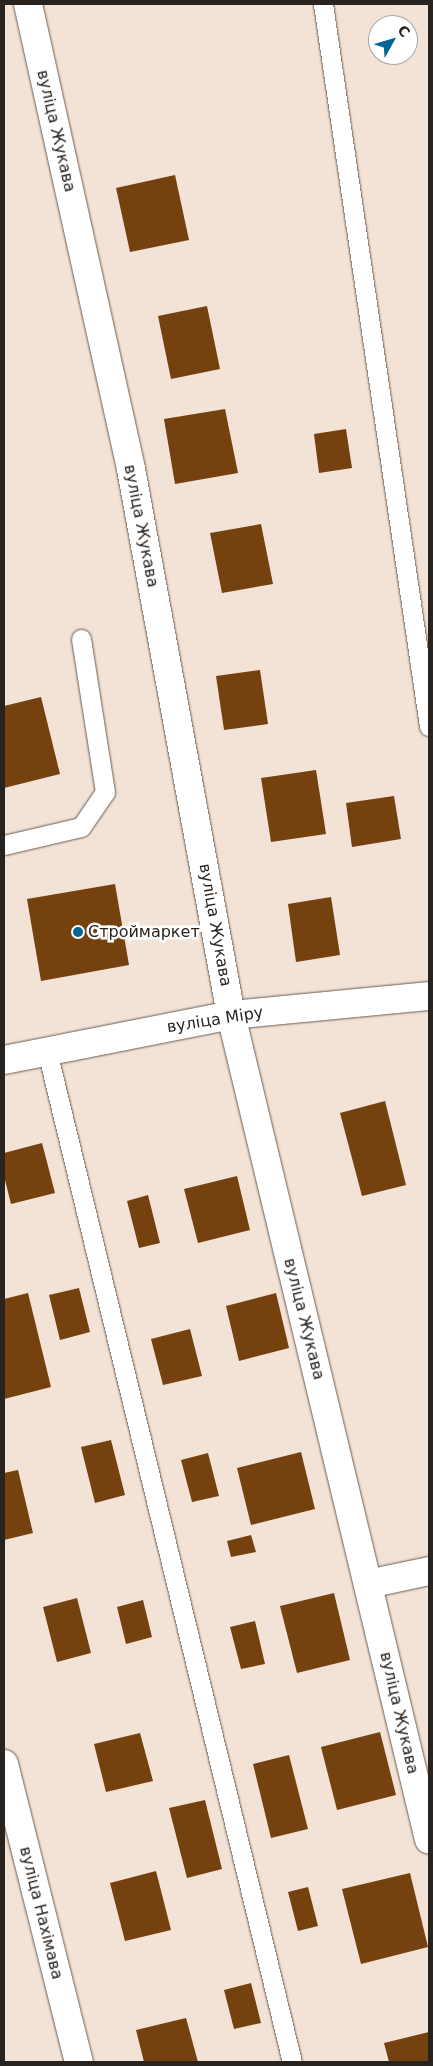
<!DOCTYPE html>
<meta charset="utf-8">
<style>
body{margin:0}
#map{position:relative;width:433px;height:2066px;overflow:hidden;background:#f3e3d7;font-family:"DejaVu Sans",sans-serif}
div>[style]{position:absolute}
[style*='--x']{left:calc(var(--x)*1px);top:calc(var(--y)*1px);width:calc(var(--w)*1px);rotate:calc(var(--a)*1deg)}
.building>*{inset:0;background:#75410e}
.roads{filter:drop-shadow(0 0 1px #6a5c51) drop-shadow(0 0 1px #6a5c51)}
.lane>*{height:19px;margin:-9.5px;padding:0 9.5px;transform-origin:9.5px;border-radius:9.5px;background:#fff}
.street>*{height:28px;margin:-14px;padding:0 14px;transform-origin:14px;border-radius:14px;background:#fff}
.dots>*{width:14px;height:14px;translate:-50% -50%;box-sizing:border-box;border:2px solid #fff;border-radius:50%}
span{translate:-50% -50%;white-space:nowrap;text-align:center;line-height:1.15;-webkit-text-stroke:5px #fff;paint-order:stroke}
.street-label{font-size:16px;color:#29231f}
.poi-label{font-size:16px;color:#29231f}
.left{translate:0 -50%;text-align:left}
.frame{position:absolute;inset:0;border:5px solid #29231f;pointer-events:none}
.north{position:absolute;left:368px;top:15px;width:50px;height:50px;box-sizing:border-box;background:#fff;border:1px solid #a9a7a5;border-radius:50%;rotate:51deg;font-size:14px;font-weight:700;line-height:20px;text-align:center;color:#29231f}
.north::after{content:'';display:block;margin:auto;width:18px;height:22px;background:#026695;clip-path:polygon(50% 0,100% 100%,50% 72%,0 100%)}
</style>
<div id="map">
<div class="building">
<i style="clip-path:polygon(175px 175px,189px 240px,130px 252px,116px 188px)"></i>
<i style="clip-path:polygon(207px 306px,220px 369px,171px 379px,158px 316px)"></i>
<i style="clip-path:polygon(225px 409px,238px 473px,175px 484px,164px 419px)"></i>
<i style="clip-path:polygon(346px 429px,352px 468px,319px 473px,314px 434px)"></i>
<i style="clip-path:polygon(261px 524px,273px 584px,222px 593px,210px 533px)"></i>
<i style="clip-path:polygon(260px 670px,268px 724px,224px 730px,216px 676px)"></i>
<i style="clip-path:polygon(41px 697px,60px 774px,4px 788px,4px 706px)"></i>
<i style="clip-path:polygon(316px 770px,326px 834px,271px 842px,261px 778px)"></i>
<i style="clip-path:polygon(394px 796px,401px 839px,352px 847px,346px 803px)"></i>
<i style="clip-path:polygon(115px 884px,129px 965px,41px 981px,27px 899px)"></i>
<i style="clip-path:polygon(331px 897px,340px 955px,296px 962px,288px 904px)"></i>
<i style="clip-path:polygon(385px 1101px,406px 1185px,362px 1196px,340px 1113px)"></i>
<i style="clip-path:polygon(42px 1143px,55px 1193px,11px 1204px,4px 1176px,4px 1153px)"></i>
<i style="clip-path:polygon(237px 1176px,250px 1230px,198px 1243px,184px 1189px)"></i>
<i style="clip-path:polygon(148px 1195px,160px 1243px,139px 1248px,127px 1201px)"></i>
<i style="clip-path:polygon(79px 1288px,90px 1332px,60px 1340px,49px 1295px)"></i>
<i style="clip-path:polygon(28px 1293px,51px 1387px,4px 1399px,4px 1299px)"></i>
<i style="clip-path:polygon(276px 1293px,289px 1348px,239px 1361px,226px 1306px)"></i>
<i style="clip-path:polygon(190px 1329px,202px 1376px,163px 1385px,151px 1339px)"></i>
<i style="clip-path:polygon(111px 1440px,125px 1495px,95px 1503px,81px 1447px)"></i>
<i style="clip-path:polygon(301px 1452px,315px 1509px,251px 1525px,237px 1468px)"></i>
<i style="clip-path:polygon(208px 1453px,219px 1496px,192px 1502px,181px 1460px)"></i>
<i style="clip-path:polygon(18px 1470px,33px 1533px,4px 1540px,4px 1473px)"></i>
<i style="clip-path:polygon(251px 1535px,256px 1552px,231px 1557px,227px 1541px)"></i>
<i style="clip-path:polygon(334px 1593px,350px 1660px,297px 1673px,280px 1606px)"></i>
<i style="clip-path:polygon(77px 1598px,91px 1653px,57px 1662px,43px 1607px)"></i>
<i style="clip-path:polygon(143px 1600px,152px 1637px,126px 1644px,117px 1607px)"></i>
<i style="clip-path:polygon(255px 1621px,265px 1664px,241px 1669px,230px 1627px)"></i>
<i style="clip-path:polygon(380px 1732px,396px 1795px,337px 1810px,321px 1747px)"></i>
<i style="clip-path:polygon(140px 1733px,153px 1781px,106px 1792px,94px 1744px)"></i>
<i style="clip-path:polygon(289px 1755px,308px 1829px,271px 1838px,253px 1764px)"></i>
<i style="clip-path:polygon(205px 1800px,222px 1869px,187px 1878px,169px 1808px)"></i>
<i style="clip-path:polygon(156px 1871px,171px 1930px,125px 1941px,110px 1883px)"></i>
<i style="clip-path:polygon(410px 1873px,428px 1947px,361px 1964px,342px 1889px)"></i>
<i style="clip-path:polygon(308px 1887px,318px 1926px,298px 1931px,288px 1892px)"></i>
<i style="clip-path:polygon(251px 1983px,261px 2023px,234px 2029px,224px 1990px)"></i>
<i style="clip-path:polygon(186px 2018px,198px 2062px,144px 2062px,136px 2030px)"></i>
<i style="clip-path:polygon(429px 2032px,429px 2062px,389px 2062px,384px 2043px)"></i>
</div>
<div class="roads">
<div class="lane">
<i style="--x:323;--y:4;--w:730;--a:81.65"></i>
<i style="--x:4;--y:845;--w:79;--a:-13.2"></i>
<i style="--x:81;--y:827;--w:42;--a:-55.6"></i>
<i style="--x:105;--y:792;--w:155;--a:-98.9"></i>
<i style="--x:47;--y:1051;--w:1040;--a:76.38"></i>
</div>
<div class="street">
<i style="--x:28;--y:4;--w:476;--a:77.5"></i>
<i style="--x:131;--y:469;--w:555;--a:79.62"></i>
<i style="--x:231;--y:1015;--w:848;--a:76.5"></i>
<i style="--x:4;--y:1060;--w:231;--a:-11.2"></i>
<i style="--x:231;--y:1015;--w:199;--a:-5.5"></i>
<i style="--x:368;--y:1584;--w:62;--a:-12"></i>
<i style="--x:4;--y:1764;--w:307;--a:75.9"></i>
</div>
</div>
<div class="dots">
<i style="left:78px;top:932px;background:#026695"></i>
</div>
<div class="street-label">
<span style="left:56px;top:131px;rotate:77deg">вуліца Жукава</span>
<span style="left:141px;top:526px;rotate:79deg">вуліца Жукава</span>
<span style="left:215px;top:925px;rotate:80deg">вуліца Жукава</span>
<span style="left:215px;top:1020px;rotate:-9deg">вуліца Міру</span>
<span style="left:304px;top:1319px;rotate:76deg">вуліца Жукава</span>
<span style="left:399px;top:1713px;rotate:77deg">вуліца Жукава</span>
<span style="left:41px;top:1913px;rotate:76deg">вуліца Нахімава</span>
</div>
<div class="poi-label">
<span class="left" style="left:88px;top:932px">Строймаркет</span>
</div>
<div class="frame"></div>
<div class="north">С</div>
</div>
